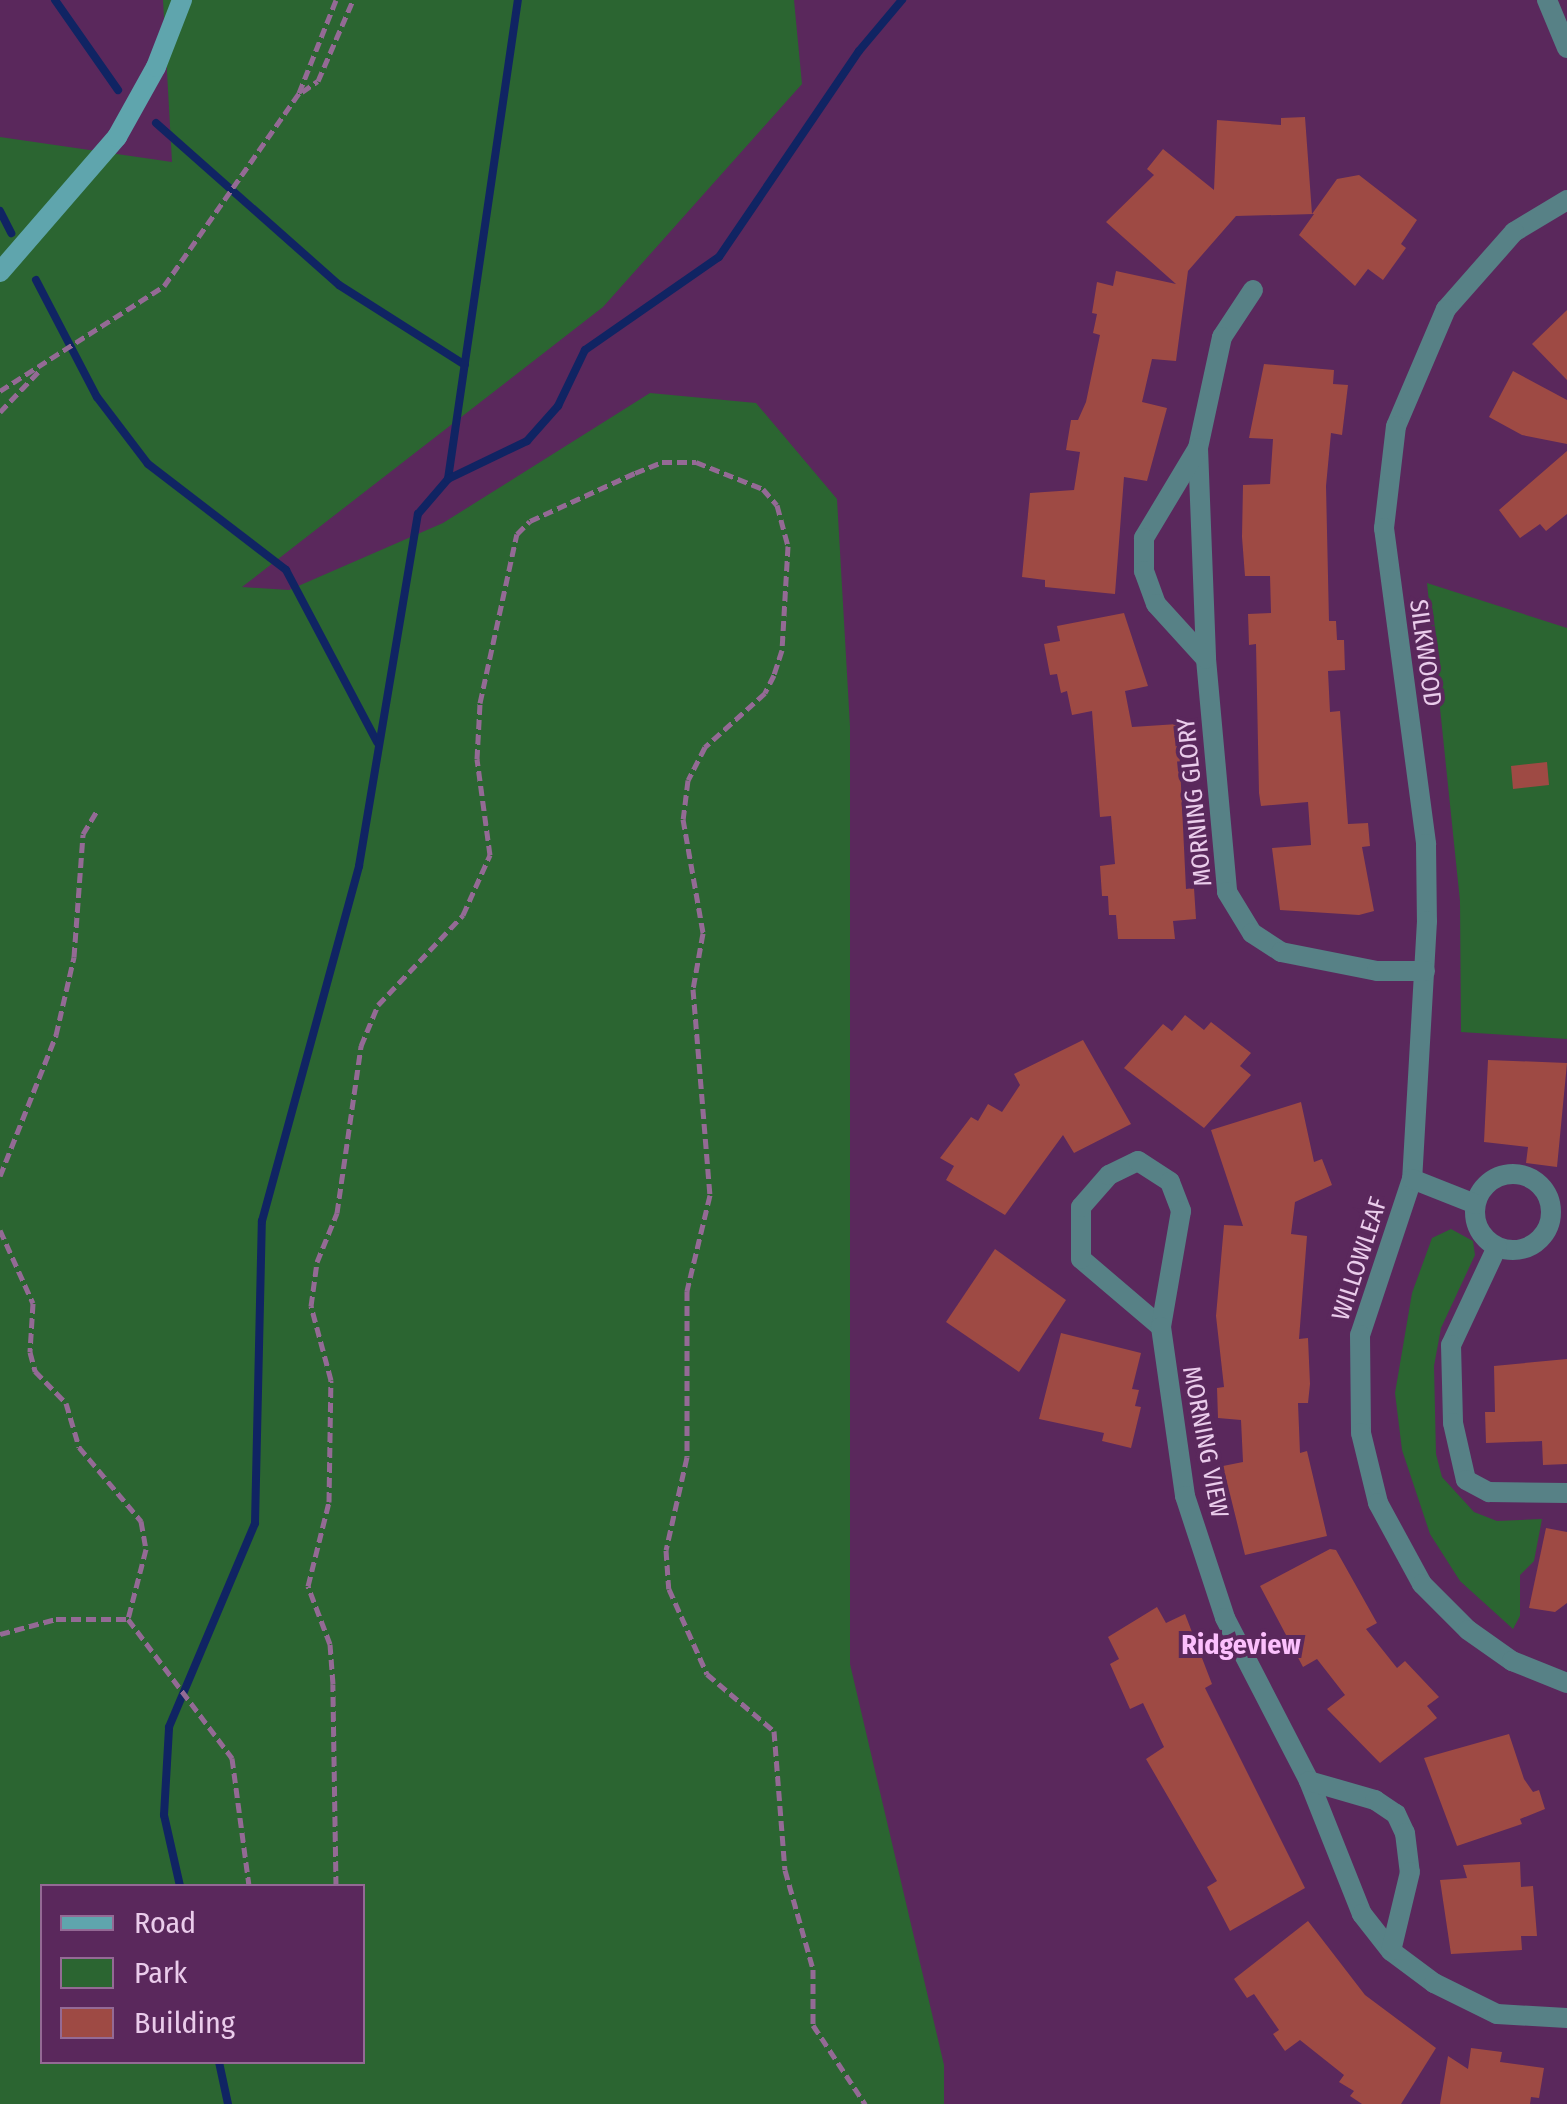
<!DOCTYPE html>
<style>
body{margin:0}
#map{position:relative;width:1567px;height:2104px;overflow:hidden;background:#5a285c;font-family:"Fira Sans Condensed",sans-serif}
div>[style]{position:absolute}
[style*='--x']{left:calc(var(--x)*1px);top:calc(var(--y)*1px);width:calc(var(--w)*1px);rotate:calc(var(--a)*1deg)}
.green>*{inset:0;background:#2b6531}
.stream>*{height:8px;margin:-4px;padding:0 4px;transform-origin:4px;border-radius:4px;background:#102463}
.building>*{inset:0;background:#9e4a44}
.path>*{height:5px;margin-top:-2.5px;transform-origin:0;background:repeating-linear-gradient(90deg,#946a95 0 10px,transparent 0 15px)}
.street>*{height:20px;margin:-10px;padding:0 10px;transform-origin:10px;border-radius:10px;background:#578186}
.street>.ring{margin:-10px;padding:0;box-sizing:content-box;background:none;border:20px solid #578186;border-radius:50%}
.secondary>*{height:20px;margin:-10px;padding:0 10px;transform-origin:10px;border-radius:10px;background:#5fa5ad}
span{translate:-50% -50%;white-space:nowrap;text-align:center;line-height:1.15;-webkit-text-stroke:8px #5a285c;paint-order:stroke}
.street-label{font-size:25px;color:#eacceb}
.neighbourhood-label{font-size:28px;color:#fcc0fd;font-weight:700}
.legend{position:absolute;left:40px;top:1884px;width:325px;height:180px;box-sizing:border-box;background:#5a285c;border:2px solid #946a95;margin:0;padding:12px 18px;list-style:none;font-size:30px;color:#eacceb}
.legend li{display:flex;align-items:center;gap:20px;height:50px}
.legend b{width:50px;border:2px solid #946a95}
</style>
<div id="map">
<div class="green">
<i style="clip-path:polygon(evenodd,163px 0,794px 0,802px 84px,603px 307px,242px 587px,289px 590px,443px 523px,650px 393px,756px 403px,837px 499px,850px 726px,850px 1664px,944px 2065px,944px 2104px,0 2104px,0 137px,172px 162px,163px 0,42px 1886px,362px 1886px,362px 2062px,42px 2062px,42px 1886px)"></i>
<i style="clip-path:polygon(1427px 583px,1567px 628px,1567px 1039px,1461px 1032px,1460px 901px)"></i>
<i style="clip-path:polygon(1451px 1229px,1473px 1241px,1475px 1255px,1441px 1328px,1434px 1366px,1436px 1454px,1442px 1477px,1474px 1512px,1497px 1521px,1542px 1519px,1534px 1561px,1520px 1575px,1520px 1616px,1513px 1629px,1460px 1581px,1430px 1534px,1402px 1450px,1395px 1393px,1412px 1293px,1432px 1238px)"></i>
</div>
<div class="stream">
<i style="--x:55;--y:0;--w:110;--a:55"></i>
<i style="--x:156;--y:123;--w:244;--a:41.5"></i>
<i style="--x:339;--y:285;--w:149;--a:32.4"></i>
<i style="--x:0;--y:211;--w:25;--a:63"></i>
<i style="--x:36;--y:280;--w:132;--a:62.5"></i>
<i style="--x:97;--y:397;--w:84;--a:52.7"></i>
<i style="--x:148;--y:464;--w:174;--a:37.5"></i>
<i style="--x:286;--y:570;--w:195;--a:62.1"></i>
<i style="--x:448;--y:479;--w:484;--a:-81.7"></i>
<i style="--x:180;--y:1886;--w:73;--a:-102.7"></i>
<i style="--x:164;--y:1815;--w:88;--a:-86.7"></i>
<i style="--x:169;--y:1727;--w:221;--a:-67.1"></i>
<i style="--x:255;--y:1523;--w:302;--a:-88.7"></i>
<i style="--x:262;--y:1221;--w:368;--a:-74.7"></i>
<i style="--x:359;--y:866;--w:357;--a:-80.5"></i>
<i style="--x:418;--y:514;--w:46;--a:-49.4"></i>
<i style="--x:448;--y:479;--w:88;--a:-25.7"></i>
<i style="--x:527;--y:441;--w:47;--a:-48.5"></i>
<i style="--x:558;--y:406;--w:62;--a:-64.3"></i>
<i style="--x:585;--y:350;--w:163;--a:-34.8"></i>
<i style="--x:719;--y:257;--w:249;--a:-55.8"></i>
<i style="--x:859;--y:51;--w:67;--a:-49.9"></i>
<i style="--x:219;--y:2062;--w:43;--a:77.9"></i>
</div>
<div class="building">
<i style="clip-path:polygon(1305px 117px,1312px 214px,1337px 179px,1359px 175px,1417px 220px,1401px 244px,1406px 248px,1383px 280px,1368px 269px,1355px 286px,1299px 235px,1314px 214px,1236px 216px,1188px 271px,1176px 361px,1152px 359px,1142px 402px,1167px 408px,1147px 481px,1124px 477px,1115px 594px,1045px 587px,1045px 580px,1022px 577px,1030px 493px,1074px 490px,1080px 452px,1066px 450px,1071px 420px,1078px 420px,1086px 402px,1100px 335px,1093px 333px,1097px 314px,1092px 313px,1097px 282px,1113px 286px,1116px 271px,1176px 284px,1106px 222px,1154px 175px,1147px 169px,1163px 149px,1214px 190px,1217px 120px,1281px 125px,1281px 118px)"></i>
<i style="clip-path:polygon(1567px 310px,1567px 380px,1532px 344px)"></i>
<i style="clip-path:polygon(1264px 364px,1334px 370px,1333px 384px,1348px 385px,1342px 435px,1331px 433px,1326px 486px,1329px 621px,1336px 621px,1337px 640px,1344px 640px,1345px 670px,1328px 671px,1330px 712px,1340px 711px,1348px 824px,1368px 823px,1370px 846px,1362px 847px,1374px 911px,1359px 915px,1280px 910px,1272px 848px,1311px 845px,1308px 802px,1261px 806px,1259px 793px,1256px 644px,1249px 645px,1248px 614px,1271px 613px,1270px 576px,1245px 576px,1242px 537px,1243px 485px,1270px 484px,1273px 439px,1249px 438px)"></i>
<i style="clip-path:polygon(1513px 371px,1567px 400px,1567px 444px,1522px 435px,1489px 417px)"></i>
<i style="clip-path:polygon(1567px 451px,1567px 514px,1546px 531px,1540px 524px,1520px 538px,1499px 510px)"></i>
<i style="clip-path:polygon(1124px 613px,1148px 686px,1125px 691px,1132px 727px,1178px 724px,1186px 889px,1194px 888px,1196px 919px,1173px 921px,1175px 939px,1118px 939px,1116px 915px,1109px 915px,1108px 896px,1102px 896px,1100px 866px,1115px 864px,1111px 816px,1100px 817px,1092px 711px,1072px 715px,1067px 691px,1061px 693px,1057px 674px,1050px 675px,1044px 644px,1060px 641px,1057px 626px)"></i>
<i style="clip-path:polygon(1547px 762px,1549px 785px,1513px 789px,1511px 766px)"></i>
<i style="clip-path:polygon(1185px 1015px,1204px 1030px,1211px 1022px,1251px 1053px,1240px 1066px,1251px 1075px,1204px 1128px,1124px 1068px,1163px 1024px,1172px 1031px)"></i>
<i style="clip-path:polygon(1083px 1040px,1131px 1124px,1074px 1153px,1063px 1135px,1005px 1215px,946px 1180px,954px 1166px,940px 1158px,971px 1117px,978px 1121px,988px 1104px,1002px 1112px,1020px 1085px,1014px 1074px)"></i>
<i style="clip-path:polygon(1488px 1060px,1567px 1063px,1557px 1167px,1526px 1163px,1528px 1147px,1484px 1142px)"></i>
<i style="clip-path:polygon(1301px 1102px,1314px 1162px,1322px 1159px,1332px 1185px,1295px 1202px,1291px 1234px,1307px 1236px,1299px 1339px,1308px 1338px,1310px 1384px,1308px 1403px,1298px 1403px,1300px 1453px,1307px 1451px,1327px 1536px,1245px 1555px,1223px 1466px,1243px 1462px,1241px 1420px,1218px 1418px,1217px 1388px,1224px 1387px,1216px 1316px,1224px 1225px,1243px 1226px,1211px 1130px)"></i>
<i style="clip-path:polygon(995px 1249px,1066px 1300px,1019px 1372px,946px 1322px)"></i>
<i style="clip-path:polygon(1061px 1333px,1141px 1353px,1132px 1389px,1139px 1390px,1135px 1406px,1141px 1407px,1131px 1448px,1102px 1441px,1104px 1433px,1039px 1419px)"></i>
<i style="clip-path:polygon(1567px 1359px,1567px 1464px,1543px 1465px,1542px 1441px,1486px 1443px,1485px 1412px,1495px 1412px,1494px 1366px)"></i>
<i style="clip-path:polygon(1546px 1528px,1567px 1532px,1567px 1603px,1555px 1612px,1529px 1608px)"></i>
<i style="clip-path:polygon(1330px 1549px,1336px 1550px,1377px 1623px,1366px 1629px,1397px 1668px,1405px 1661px,1439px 1697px,1427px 1706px,1437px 1718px,1380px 1763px,1327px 1709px,1345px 1695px,1317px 1659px,1303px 1667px,1260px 1586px)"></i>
<i style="clip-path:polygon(1157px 1607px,1166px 1623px,1185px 1614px,1212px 1684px,1205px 1688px,1305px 1888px,1230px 1931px,1207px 1887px,1217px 1881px,1146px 1759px,1164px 1747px,1143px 1703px,1130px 1709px,1110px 1664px,1119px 1659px,1108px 1637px)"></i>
<i style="clip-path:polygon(1509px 1734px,1524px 1779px,1533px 1792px,1539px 1790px,1545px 1809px,1520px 1819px,1522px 1824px,1457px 1846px,1424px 1758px)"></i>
<i style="clip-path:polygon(1520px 1862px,1521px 1887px,1533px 1886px,1537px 1936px,1521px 1936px,1522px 1950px,1451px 1954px,1440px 1880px,1467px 1878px,1463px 1865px)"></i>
<i style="clip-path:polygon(1308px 1921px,1365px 1995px,1436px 2048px,1401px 2104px,1362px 2104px,1350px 2096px,1354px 2091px,1339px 2082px,1344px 2075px,1300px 2040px,1285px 2051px,1273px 2034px,1279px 2030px,1254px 1994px,1247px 1998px,1234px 1979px)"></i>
<i style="clip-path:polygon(1471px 2048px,1502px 2052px,1500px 2062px,1544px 2068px,1539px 2098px,1531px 2097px,1530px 2104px,1440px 2104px,1448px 2056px,1468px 2069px)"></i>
</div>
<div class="path">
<i style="--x:302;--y:92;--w:19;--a:-35"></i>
<i style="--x:318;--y:81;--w:88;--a:-66.6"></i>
<i style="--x:0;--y:391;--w:195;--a:-32.6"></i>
<i style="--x:164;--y:286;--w:236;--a:-55"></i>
<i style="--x:299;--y:93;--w:100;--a:-68.3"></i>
<i style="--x:0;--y:412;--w:57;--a:-46.4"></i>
<i style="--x:0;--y:1176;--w:152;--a:-68.3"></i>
<i style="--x:56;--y:1035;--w:80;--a:-77"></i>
<i style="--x:74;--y:957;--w:123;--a:-85.8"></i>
<i style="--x:83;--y:834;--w:27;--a:-59"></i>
<i style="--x:0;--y:1230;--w:80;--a:65.7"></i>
<i style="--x:33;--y:1303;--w:49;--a:93.5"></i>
<i style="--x:30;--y:1352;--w:20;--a:75"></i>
<i style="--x:35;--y:1371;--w:45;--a:45.9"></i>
<i style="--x:66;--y:1403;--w:46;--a:73.5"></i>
<i style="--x:79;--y:1447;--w:97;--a:50"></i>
<i style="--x:141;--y:1521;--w:28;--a:80"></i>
<i style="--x:146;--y:1549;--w:72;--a:104.4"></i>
<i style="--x:128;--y:1619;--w:174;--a:53.2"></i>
<i style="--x:232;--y:1758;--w:129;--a:82.4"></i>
<i style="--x:0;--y:1634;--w:58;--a:-15"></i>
<i style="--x:56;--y:1619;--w:72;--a:0"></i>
<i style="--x:336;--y:1886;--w:202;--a:-90.9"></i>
<i style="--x:333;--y:1684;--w:40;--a:-94.3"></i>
<i style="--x:330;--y:1644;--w:62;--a:-110.8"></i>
<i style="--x:308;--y:1586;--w:87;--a:-76"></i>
<i style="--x:329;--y:1502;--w:122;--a:-89.1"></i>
<i style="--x:331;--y:1380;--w:77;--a:-105.1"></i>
<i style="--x:311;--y:1306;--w:44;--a:-82.2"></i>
<i style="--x:317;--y:1262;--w:53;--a:-67.8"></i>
<i style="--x:337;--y:1213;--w:169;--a:-81.8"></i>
<i style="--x:361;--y:1046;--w:44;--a:-67.5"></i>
<i style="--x:378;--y:1005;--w:124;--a:-46.6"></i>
<i style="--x:463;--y:915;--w:66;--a:-65.8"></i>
<i style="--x:490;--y:855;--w:97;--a:-97.7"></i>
<i style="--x:477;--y:759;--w:56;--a:-86.9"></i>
<i style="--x:480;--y:703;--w:173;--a:-77.7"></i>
<i style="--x:517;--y:534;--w:18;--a:-45"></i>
<i style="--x:530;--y:521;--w:115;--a:-24.6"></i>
<i style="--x:635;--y:473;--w:29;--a:-22"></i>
<i style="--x:662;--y:462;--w:34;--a:0"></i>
<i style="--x:696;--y:462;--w:72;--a:21.9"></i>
<i style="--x:763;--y:489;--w:21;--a:49"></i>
<i style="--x:777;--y:505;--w:42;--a:75"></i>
<i style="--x:788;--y:546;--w:104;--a:93.3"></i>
<i style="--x:782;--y:650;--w:26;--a:108"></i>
<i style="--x:774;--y:675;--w:20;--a:117"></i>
<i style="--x:765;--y:693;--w:81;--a:138"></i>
<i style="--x:705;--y:747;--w:37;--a:117"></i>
<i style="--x:688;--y:780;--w:39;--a:97"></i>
<i style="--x:683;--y:819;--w:116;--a:80"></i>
<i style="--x:703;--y:933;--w:57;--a:100.1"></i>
<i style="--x:693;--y:989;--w:207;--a:85.3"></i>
<i style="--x:710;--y:1195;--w:99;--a:103.5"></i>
<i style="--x:687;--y:1291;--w:166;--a:90"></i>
<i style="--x:687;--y:1457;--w:95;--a:102.7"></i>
<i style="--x:666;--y:1550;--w:39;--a:86"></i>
<i style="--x:669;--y:1589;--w:93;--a:65.9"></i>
<i style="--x:707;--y:1674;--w:88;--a:40.4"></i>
<i style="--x:774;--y:1731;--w:139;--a:85.5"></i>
<i style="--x:785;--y:1870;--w:103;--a:74.2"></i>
<i style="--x:813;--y:1969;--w:56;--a:90"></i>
<i style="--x:813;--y:2025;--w:95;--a:56.6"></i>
</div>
<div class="street">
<i style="--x:1547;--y:0;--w:52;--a:67.4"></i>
<i style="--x:1567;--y:200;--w:62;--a:148.9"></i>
<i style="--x:1514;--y:232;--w:103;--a:131.4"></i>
<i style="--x:1446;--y:309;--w:127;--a:113.1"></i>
<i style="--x:1396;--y:426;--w:103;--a:96.7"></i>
<i style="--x:1384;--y:528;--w:319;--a:82.4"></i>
<i style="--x:1426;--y:844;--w:77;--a:89.3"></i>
<i style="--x:1427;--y:921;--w:258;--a:93.3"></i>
<i style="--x:1412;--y:1179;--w:164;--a:108.4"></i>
<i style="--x:1360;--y:1335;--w:98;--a:89.4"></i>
<i style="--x:1361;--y:1433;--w:72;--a:76.3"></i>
<i style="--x:1378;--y:1503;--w:92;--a:61.5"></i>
<i style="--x:1422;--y:1584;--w:65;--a:45"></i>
<i style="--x:1468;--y:1630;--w:54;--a:35.2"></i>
<i style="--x:1512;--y:1661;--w:59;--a:21.8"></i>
<i style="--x:1253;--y:290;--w:56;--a:123.4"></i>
<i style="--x:1222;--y:337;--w:114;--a:102.2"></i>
<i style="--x:1198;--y:448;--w:211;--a:87.8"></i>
<i style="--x:1206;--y:659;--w:234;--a:84.8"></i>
<i style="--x:1227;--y:892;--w:48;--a:58.6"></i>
<i style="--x:1252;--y:933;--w:35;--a:33"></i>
<i style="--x:1281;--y:952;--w:98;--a:11.2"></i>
<i style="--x:1377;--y:971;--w:48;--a:0"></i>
<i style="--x:1198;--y:448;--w:105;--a:121"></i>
<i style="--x:1144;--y:538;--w:33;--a:90"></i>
<i style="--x:1144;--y:571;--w:35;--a:70"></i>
<i style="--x:1156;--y:604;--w:74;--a:47.7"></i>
<i class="ring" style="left:1475px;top:1174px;width:56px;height:56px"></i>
<i style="--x:1412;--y:1179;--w:68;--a:21.6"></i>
<i style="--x:1497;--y:1247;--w:108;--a:115.1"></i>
<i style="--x:1451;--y:1345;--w:78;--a:88.5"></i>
<i style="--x:1453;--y:1423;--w:58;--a:77.2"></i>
<i style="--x:1466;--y:1480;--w:26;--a:28"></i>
<i style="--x:1489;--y:1492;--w:78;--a:0.7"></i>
<i style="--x:1161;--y:1327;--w:105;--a:-139.6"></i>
<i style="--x:1081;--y:1259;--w:52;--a:-90"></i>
<i style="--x:1081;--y:1207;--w:43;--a:-48.8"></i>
<i style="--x:1109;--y:1175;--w:32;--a:-26"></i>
<i style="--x:1138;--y:1161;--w:38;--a:33"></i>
<i style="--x:1170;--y:1182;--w:31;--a:69"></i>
<i style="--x:1181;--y:1211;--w:118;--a:99.8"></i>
<i style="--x:1161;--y:1327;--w:171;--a:81.9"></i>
<i style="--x:1185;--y:1496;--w:128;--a:71.8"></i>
<i style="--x:1225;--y:1618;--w:183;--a:62.7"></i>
<i style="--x:1309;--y:1781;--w:143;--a:68.3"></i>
<i style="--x:1362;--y:1914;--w:47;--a:51.9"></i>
<i style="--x:1391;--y:1951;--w:54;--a:36.7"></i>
<i style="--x:1434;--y:1983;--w:70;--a:26.2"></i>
<i style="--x:1497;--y:2014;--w:70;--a:3.3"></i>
<i style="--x:1309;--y:1781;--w:69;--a:16.1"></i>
<i style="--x:1375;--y:1800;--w:25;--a:34"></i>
<i style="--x:1396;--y:1814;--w:21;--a:65"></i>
<i style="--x:1405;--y:1833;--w:39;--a:83"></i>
<i style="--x:1410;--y:1872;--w:81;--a:103.5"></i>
</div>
<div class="secondary">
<i style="--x:0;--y:272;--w:179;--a:-49.1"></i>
<i style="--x:117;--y:137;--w:80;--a:-60.9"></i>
<i style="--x:156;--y:67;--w:72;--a:-68.8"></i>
</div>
<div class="street-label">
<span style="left:1425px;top:653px;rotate:82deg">SILKWOOD</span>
<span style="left:1195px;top:802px;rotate:-96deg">MORNING GLORY</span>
<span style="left:1360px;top:1259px;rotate:-72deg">WILLOWLEAF</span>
<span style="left:1205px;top:1442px;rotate:79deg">MORNING VIEW</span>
</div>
<div class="neighbourhood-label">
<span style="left:1241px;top:1645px">Ridgeview</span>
</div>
<ul class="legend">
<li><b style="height:12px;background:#5fa5ad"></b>Road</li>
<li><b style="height:28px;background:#2b6531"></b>Park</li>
<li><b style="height:28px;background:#9e4a44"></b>Building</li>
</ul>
</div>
